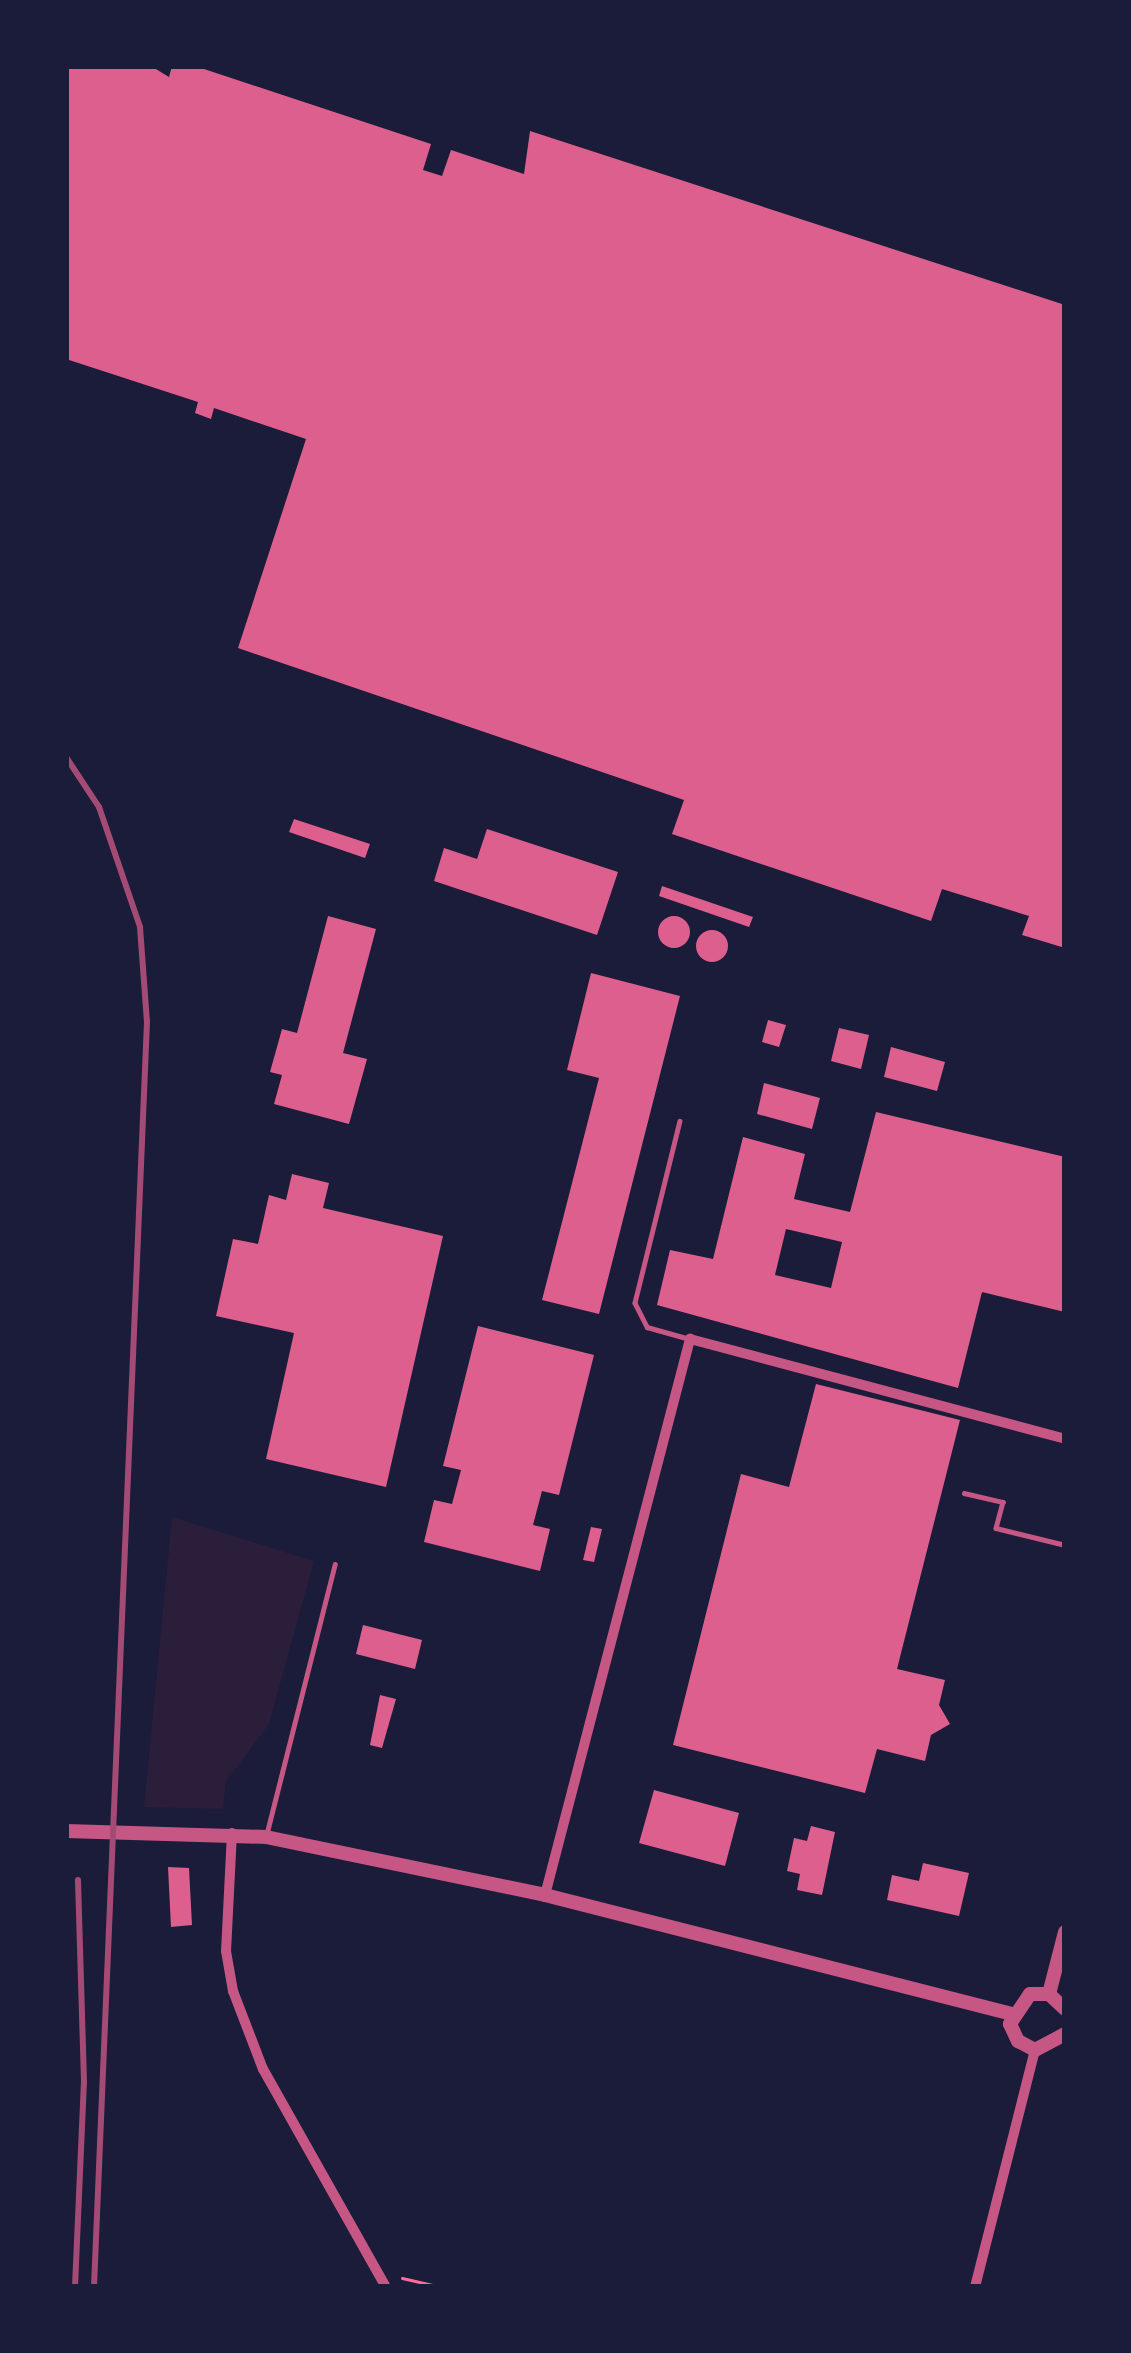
<!DOCTYPE html>
<style>
body{margin:0}
#map{position:relative;width:1131px;height:2353px;overflow:hidden;background:#1b1b3a;font-family:Lato,sans-serif}
div>[style]{position:absolute}
[style*='--x']{left:calc(var(--x)*1px);top:calc(var(--y)*1px);width:calc(var(--w)*1px);rotate:calc(var(--a)*1deg)}
.green>*{inset:0;background:#2a1e3b}
.building>*{inset:0;background:#dd5f8e}
.round{border-radius:50%}
.path>*{height:3px;margin:-1.5px;padding:0 1.5px;transform-origin:1.5px;border-radius:1.5px;background:#ff6b9d}
.service>*{height:4.5px;margin:-2.25px;padding:0 2.25px;transform-origin:2.25px;border-radius:2.25px;background:#c65784}
.minor>*{height:10px;margin:-5px;padding:0 5px;transform-origin:5px;border-radius:5px;background:#c65784}
.tertiary>*{height:14px;margin:-7px;padding:0 7px;transform-origin:7px;border-radius:7px;background:#c65784}
.rail>*{height:6px;margin:-3px;padding:0 3px;transform-origin:3px;border-radius:3px;background:#a44b75}
span{translate:-50% -50%;white-space:nowrap;text-align:center;line-height:1.15;-webkit-text-stroke:12px #1b1b3a;paint-order:stroke}
.frame{position:absolute;inset:0;border:69px solid #1b1b3a;pointer-events:none}
</style>
<div id="map">
<div class="green">
<i style="clip-path:polygon(172px 1517px,314px 1561px,269px 1724px,226px 1782px,223px 1809px,144px 1807px)"></i>
</div>
<div class="building">
<i style="clip-path:polygon(66px 66px,151px 66px,169px 77px,172px 66px,195px 66px,431px 144px,423px 170px,442px 176px,451px 150px,524px 174px,530px 131px,1065px 305px,1065px 948px,1022px 935px,1029px 916px,942px 889px,931px 921px,672px 834px,684px 800px,238px 648px,306px 439px,214px 408px,211px 419px,195px 413px,198px 402px,66px 359px)"></i>
<i style="clip-path:polygon(294px 819px,370px 844px,365px 858px,289px 832px)"></i>
<i style="clip-path:polygon(487px 829px,618px 872px,597px 935px,434px 881px,444px 848px,477px 859px)"></i>
<i style="clip-path:polygon(662px 886px,753px 917px,749px 927px,659px 896px)"></i>
<i class="round" style="left:658px;top:916px;width:32px;height:32px"></i>
<i style="clip-path:polygon(328px 916px,376px 929px,343px 1053px,367px 1059px,349px 1124px,274px 1104px,282px 1075px,270px 1072px,282px 1029px,297px 1033px)"></i>
<i class="round" style="left:696px;top:930px;width:32px;height:32px"></i>
<i style="clip-path:polygon(591px 973px,680px 996px,599px 1314px,542px 1300px,599px 1078px,567px 1070px)"></i>
<i style="clip-path:polygon(768px 1020px,786px 1025px,779px 1047px,762px 1042px)"></i>
<i style="clip-path:polygon(839px 1028px,869px 1035px,861px 1069px,831px 1061px)"></i>
<i style="clip-path:polygon(891px 1047px,945px 1062px,937px 1091px,884px 1077px)"></i>
<i style="clip-path:polygon(764px 1083px,820px 1098px,812px 1129px,757px 1114px)"></i>
<i style="clip-path:polygon(evenodd,876px 1112px,1065px 1157px,1065px 1312px,982px 1292px,958px 1388px,657px 1305px,670px 1250px,713px 1259px,743px 1137px,805px 1154px,794px 1199px,850px 1212px,876px 1112px,786px 1229px,842px 1242px,831px 1288px,775px 1275px,786px 1229px)"></i>
<i style="clip-path:polygon(292px 1174px,329px 1183px,323px 1208px,443px 1236px,386px 1487px,266px 1459px,294px 1333px,216px 1316px,233px 1239px,258px 1244px,269px 1195px,286px 1200px)"></i>
<i style="clip-path:polygon(478px 1326px,594px 1355px,559px 1495px,542px 1491px,533px 1525px,550px 1529px,540px 1571px,424px 1542px,434px 1500px,452px 1504px,461px 1470px,443px 1466px)"></i>
<i style="clip-path:polygon(816px 1384px,960px 1420px,897px 1669px,945px 1680px,939px 1705px,950px 1724px,931px 1735px,925px 1761px,877px 1749px,865px 1793px,673px 1745px,741px 1474px,789px 1487px)"></i>
<i style="clip-path:polygon(591px 1527px,602px 1529px,594px 1562px,583px 1560px)"></i>
<i style="clip-path:polygon(363px 1625px,422px 1640px,415px 1669px,356px 1654px)"></i>
<i style="clip-path:polygon(380px 1695px,396px 1699px,382px 1748px,370px 1745px)"></i>
<i style="clip-path:polygon(654px 1790px,739px 1813px,725px 1866px,639px 1843px)"></i>
<i style="clip-path:polygon(811px 1826px,835px 1832px,822px 1895px,797px 1890px,800px 1874px,787px 1871px,794px 1838px,807px 1841px)"></i>
<i style="clip-path:polygon(923px 1863px,969px 1873px,959px 1916px,887px 1900px,892px 1875px,919px 1881px)"></i>
<i style="clip-path:polygon(168px 1867px,189px 1868px,192px 1925px,171px 1927px)"></i>
</div>
<div class="path">
<i style="--x:402;--y:2278;--w:40;--a:13"></i>
</div>
<div class="service">
<i style="--x:680;--y:1121;--w:187;--a:103.9"></i>
<i style="--x:635;--y:1303;--w:27;--a:63"></i>
<i style="--x:647;--y:1327;--w:45;--a:15.6"></i>
<i style="--x:964;--y:1493;--w:40;--a:13"></i>
<i style="--x:1003;--y:1502;--w:27;--a:105"></i>
<i style="--x:996;--y:1528;--w:71;--a:13.8"></i>
<i style="--x:267;--y:1832;--w:276;--a:-75.8"></i>
</div>
<div class="minor">
<i style="--x:232;--y:1833;--w:118;--a:92.9"></i>
<i style="--x:226;--y:1951;--w:41;--a:80.1"></i>
<i style="--x:233;--y:1991;--w:84;--a:69"></i>
<i style="--x:263;--y:2069;--w:250;--a:60.6"></i>
<i style="--x:545;--y:1895;--w:575;--a:-75.38"></i>
<i style="--x:690;--y:1339;--w:388;--a:14.9"></i>
<i style="--x:975;--y:2287;--w:244;--a:-75.8"></i>
</div>
<div class="tertiary">
<i style="--x:66;--y:1831;--w:200;--a:1.7"></i>
<i style="--x:266;--y:1837;--w:285;--a:11.7"></i>
<i style="--x:545;--y:1895;--w:481;--a:14.3"></i>
<i style="--x:1049;--y:1994;--w:64;--a:-75.5"></i>
<i style="--x:1065;--y:2009;--w:22;--a:-137"></i>
<i style="--x:1049;--y:1994;--w:19;--a:180"></i>
<i style="--x:1030;--y:1994;--w:36;--a:124"></i>
<i style="--x:1010;--y:2024;--w:19;--a:65"></i>
<i style="--x:1018;--y:2041;--w:19;--a:28"></i>
<i style="--x:1035;--y:2050;--w:34;--a:-28"></i>
</div>
<div class="rail">
<i style="--x:66;--y:757;--w:60;--a:56.6"></i>
<i style="--x:99;--y:807;--w:127;--a:71.1"></i>
<i style="--x:140;--y:927;--w:95;--a:85.8"></i>
<i style="--x:147;--y:1022;--w:1266;--a:92.4"></i>
<i style="--x:75;--y:2287;--w:205;--a:-87.5"></i>
<i style="--x:84;--y:2082;--w:202;--a:-91.7"></i>
</div>
<div class="frame"></div>
</div>
